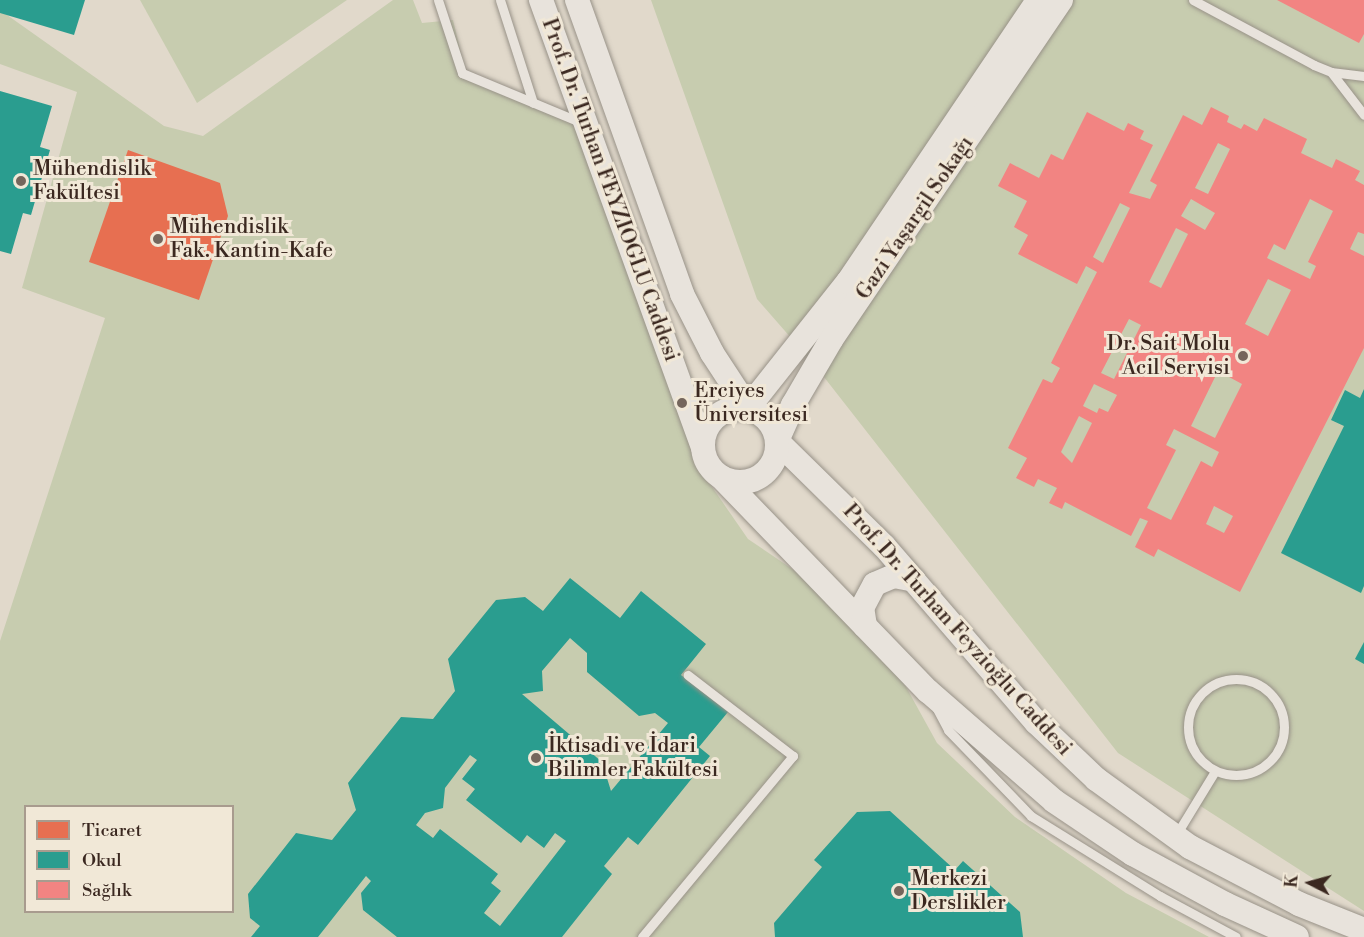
<!DOCTYPE html>
<meta charset="utf-8">
<style>
body{margin:0}
#map{position:relative;width:1364px;height:937px;overflow:hidden;background:#e1d9cb;font-family:"Libre Bodoni",serif}
div>[style]{position:absolute}
[style*='--x']{left:calc(var(--x)*1px);top:calc(var(--y)*1px);width:calc(var(--w)*1px);rotate:calc(var(--a)*1deg)}
.green>*{inset:0;background:#c7ccaf}
.shops>*{inset:0;background:#e76f51}
.schools>*{inset:0;background:#2a9d8f}
.health>*{inset:0;background:#f28482}
.roads{filter:drop-shadow(0 0 2px #989288) drop-shadow(0 0 2px #989288)}
.service>*{height:9px;margin:-4.5px;padding:0 4.5px;transform-origin:4.5px;border-radius:4.5px;background:#e8e3dc}
.service>.ring{margin:-4.5px;padding:0;box-sizing:content-box;background:none;border:9px solid #e8e3dc;border-radius:50%}
.tertiary>*{height:24px;margin:-12px;padding:0 12px;transform-origin:12px;border-radius:12px;background:#e8e3dc}
.tertiary>.ring{margin:-12px;padding:0;box-sizing:content-box;background:none;border:24px solid #e8e3dc;border-radius:50%}
.dots>*{width:16px;height:16px;translate:-50% -50%;box-sizing:border-box;border:3px solid #f1e8d7;border-radius:50%}
span{translate:-50% -50%;white-space:nowrap;text-align:center;line-height:1.15;-webkit-text-stroke:6px #f1e8d7;paint-order:stroke}
.poi-label{font-size:21px;color:#3b2820}
.left{translate:0 -50%;text-align:left}
.right{translate:-100% -50%;text-align:right}
.street-label{font-size:21px;color:#3b2820}
.legend{position:absolute;left:24px;top:805px;width:210px;height:108px;box-sizing:border-box;background:#f1e8d7;border:2px solid #a89b8e;margin:0;padding:8px 10px;list-style:none;font-size:18px;color:#3b2820}
.legend li{display:flex;align-items:center;gap:12px;height:30px}
.legend b{width:30px;border:2px solid #a89b8e}
.north{position:absolute;left:1280px;top:853px;width:60px;height:60px;-webkit-text-stroke:4px #f1e8d7;paint-order:stroke;rotate:276deg;font-size:16px;font-weight:700;line-height:24px;text-align:center;color:#3b2820}
.north::after{content:'';display:block;margin:auto;width:21px;height:27px;background:#3b2820;clip-path:polygon(50% 0,100% 100%,50% 72%,0 100%)}
</style>
<div id="map">
<div class="green">
<i style="clip-path:polygon(140px 0,347px 0,197px 103px)"></i>
<i style="clip-path:polygon(evenodd,393px 0,413px 0,422px 23px,453px 20px,466px 73px,585px 125px,710px 484px,748px 539px,807px 579px,900px 676px,937px 743px,1015px 817px,1126px 893px,1209px 937px,0 937px,0 641px,105px 318px,22px 288px,77px 92px,0 64px,0 10px,164px 126px,203px 136px,393px 0,26px 806px,232px 806px,232px 912px,26px 912px,26px 806px)"></i>
<i style="clip-path:polygon(651px 0,1364px 0,1364px 911px,1118px 753px,813px 363px,757px 299px)"></i>
</div>
<div class="shops">
<i style="clip-path:polygon(128px 150px,220px 183px,228px 216px,199px 300px,89px 262px)"></i>
</div>
<div class="schools">
<i style="clip-path:polygon(0 0,85px 0,74px 35px,0 13px)"></i>
<i style="clip-path:polygon(0 91px,52px 106px,40px 147px,50px 150px,31px 215px,23px 213px,11px 254px,0 251px)"></i>
<i style="clip-path:polygon(1364px 389px,1364px 586px,1361px 593px,1281px 553px,1344px 426px,1331px 420px,1345px 390px,1360px 398px)"></i>
<i style="clip-path:polygon(evenodd,570px 578px,620px 618px,641px 591px,706px 644px,681px 675px,728px 712px,699px 747px,710px 756px,638px 845px,628px 837px,604px 866px,612px 874px,562px 937px,397px 937px,363px 910px,361px 893px,371px 881px,366px 876px,318px 937px,251px 937px,260px 926px,250px 918px,248px 894px,296px 833px,332px 840px,356px 810px,348px 783px,401px 717px,433px 719px,455px 691px,448px 659px,496px 600px,525px 597px,543px 611px,570px 578px,570px 638px,587px 653px,587px 672px,639px 716px,655px 713px,668px 723px,611px 791px,602px 762px,522px 694px,543px 691px,542px 671px,570px 638px,570px 578px,470px 755px,477px 760px,462px 779px,475px 789px,466px 800px,521px 843px,527px 835px,544px 848px,555px 833px,566px 841px,500px 926px,484px 913px,501px 891px,491px 883px,498px 874px,440px 829px,433px 838px,416px 825px,425px 813px,443px 808px,445px 788px,470px 755px)"></i>
<i style="clip-path:polygon(1364px 642px,1364px 664px,1355px 659px)"></i>
<i style="clip-path:polygon(890px 811px,955px 870px,963px 861px,1020px 912px,1023px 937px,775px 937px,774px 923px,822px 867px,814px 860px,857px 812px)"></i>
</div>
<div class="health">
<i style="clip-path:polygon(1277px 0,1364px 0,1364px 34px,1359px 43px)"></i>
<i style="clip-path:polygon(evenodd,1211px 107px,1229px 116px,1227px 122px,1241px 129px,1244px 124px,1257px 131px,1264px 118px,1307px 139px,1301px 153px,1332px 168px,1336px 159px,1360px 171px,1355px 180px,1364px 185px,1364px 234px,1358px 232px,1350px 249px,1364px 256px,1364px 348px,1240px 592px,1158px 549px,1154px 557px,1135px 547px,1148px 521px,1140px 518px,1131px 536px,1065px 502px,1062px 509px,1049px 503px,1057px 488px,1038px 479px,1034px 487px,1016px 478px,1027px 458px,1008px 448px,1043px 379px,1052px 383px,1060px 368px,1051px 363px,1097px 272px,1086px 266px,1077px 284px,1018px 254px,1028px 235px,1014px 227px,1027px 201px,998px 186px,1010px 163px,1039px 178px,1051px 154px,1063px 160px,1087px 112px,1124px 131px,1128px 123px,1144px 131px,1140px 139px,1153px 145px,1129px 193px,1150px 199px,1157px 185px,1150px 181px,1183px 115px,1202px 125px,1211px 107px,1218px 143px,1230px 149px,1208px 194px,1195px 188px,1218px 143px,1211px 107px,1191px 199px,1215px 213px,1205px 230px,1181px 216px,1191px 199px,1211px 107px,1310px 199px,1333px 211px,1308px 262px,1316px 266px,1310px 279px,1267px 258px,1274px 244px,1285px 250px,1310px 199px,1211px 107px,1120px 203px,1130px 208px,1103px 263px,1093px 257px,1120px 203px,1211px 107px,1176px 228px,1188px 234px,1161px 288px,1149px 282px,1176px 228px,1211px 107px,1268px 279px,1291px 290px,1268px 336px,1245px 324px,1268px 279px,1211px 107px,1129px 319px,1141px 325px,1114px 379px,1101px 373px,1129px 319px,1211px 107px,1218px 371px,1242px 384px,1215px 438px,1191px 426px,1218px 371px,1211px 107px,1094px 384px,1117px 395px,1108px 412px,1099px 408px,1097px 413px,1083px 406px,1094px 384px,1211px 107px,1079px 416px,1092px 423px,1072px 463px,1061px 452px,1079px 416px,1211px 107px,1174px 429px,1219px 452px,1212px 467px,1201px 461px,1171px 520px,1147px 508px,1176px 450px,1166px 445px,1174px 429px,1211px 107px,1214px 506px,1233px 516px,1224px 533px,1206px 524px,1214px 506px)"></i>
</div>
<div class="roads">
<div class="service">
<i style="--x:438;--y:0;--w:77;--a:71.8"></i>
<i style="--x:462;--y:73;--w:128;--a:22.6"></i>
<i style="--x:500;--y:0;--w:108;--a:72.2"></i>
<i style="--x:1193;--y:0;--w:137;--a:28.2"></i>
<i style="--x:1314;--y:65;--w:18;--a:22"></i>
<i style="--x:1331;--y:72;--w:33;--a:7"></i>
<i style="--x:1331;--y:72;--w:54;--a:52.5"></i>
<i class="ring" style="left:1188px;top:679px;width:87px;height:87px"></i>
<i style="--x:937;--y:709;--w:24;--a:62"></i>
<i style="--x:948;--y:730;--w:120;--a:46"></i>
<i style="--x:1031;--y:816;--w:152;--a:31.8"></i>
<i style="--x:1160;--y:896;--w:86;--a:28.3"></i>
<i style="--x:1176;--y:835;--w:75;--a:-58.6"></i>
<i style="--x:642;--y:937;--w:236;--a:-50.2"></i>
<i style="--x:793;--y:756;--w:133;--a:-142.4"></i>
</div>
<div class="tertiary">
<i style="--x:541;--y:0;--w:476;--a:70.1"></i>
<i style="--x:577;--y:0;--w:312;--a:70.3"></i>
<i style="--x:682;--y:294;--w:66;--a:63"></i>
<i style="--x:712;--y:353;--w:66;--a:56.8"></i>
<i style="--x:748;--y:408;--w:161;--a:-51.6"></i>
<i style="--x:848;--y:282;--w:340;--a:-56"></i>
<i style="--x:1061;--y:0;--w:410;--a:124.1"></i>
<i style="--x:831;--y:340;--w:75;--a:120.3"></i>
<i style="--x:793;--y:405;--w:39;--a:114"></i>
<i style="--x:777;--y:441;--w:150;--a:44.5"></i>
<i style="--x:884;--y:546;--w:233;--a:49.2"></i>
<i style="--x:1036;--y:722;--w:83;--a:43.5"></i>
<i style="--x:1096;--y:779;--w:116;--a:35.9"></i>
<i style="--x:1190;--y:847;--w:123;--a:27.6"></i>
<i style="--x:1299;--y:904;--w:70;--a:21.8"></i>
<i class="ring" style="left:703px;top:408px;width:50px;height:50px"></i>
<i style="--x:721;--y:477;--w:298;--a:46"></i>
<i style="--x:928;--y:691;--w:167;--a:41.1"></i>
<i style="--x:1054;--y:801;--w:95;--a:33.9"></i>
<i style="--x:1133;--y:854;--w:105;--a:28.5"></i>
<i style="--x:1225;--y:904;--w:79;--a:24.6"></i>
<i style="--x:865;--y:626;--w:18;--a:-99"></i>
<i style="--x:862;--y:608;--w:27;--a:-62"></i>
<i style="--x:875;--y:584;--w:21;--a:-23"></i>
<i style="--x:894;--y:576;--w:20;--a:11"></i>
</div>
</div>
<div class="dots">
<i style="left:21px;top:181px;background:#75665c"></i>
<i style="left:158px;top:239px;background:#75665c"></i>
<i style="left:1243px;top:356px;background:#75665c"></i>
<i style="left:682px;top:403px;background:#75665c"></i>
<i style="left:536px;top:758px;background:#75665c"></i>
<i style="left:899px;top:891px;background:#75665c"></i>
</div>
<div class="poi-label">
<span class="left" style="left:33px;top:181px">Mühendislik<br>Fakültesi</span>
<span class="left" style="left:170px;top:239px">Mühendislik<br>Fak. Kantin-Kafe</span>
<span class="right" style="left:1230px;top:356px">Dr. Sait Molu<br>Acil Servisi</span>
<span class="left" style="left:694px;top:403px">Erciyes<br>Üniversitesi</span>
<span class="left" style="left:548px;top:758px">İktisadi ve İdari<br>Bilimler Fakültesi</span>
<span class="left" style="left:911px;top:891px">Merkezi<br>Derslikler</span>
</div>
<div class="street-label">
<span style="left:610px;top:190px;rotate:70deg">Prof. Dr. Turhan FEYZIOGLU Caddesi</span>
<span style="left:915px;top:218px;rotate:-56deg">Gazi Yaşargil Sokağı</span>
<span style="left:957px;top:630px;rotate:48deg">Prof. Dr. Turhan Feyzioğlu Caddesi</span>
</div>
<ul class="legend">
<li><b style="height:16px;background:#e76f51"></b>Ticaret</li>
<li><b style="height:16px;background:#2a9d8f"></b>Okul</li>
<li><b style="height:16px;background:#f28482"></b>Sağlık</li>
</ul>
<div class="north">K</div>
</div>
